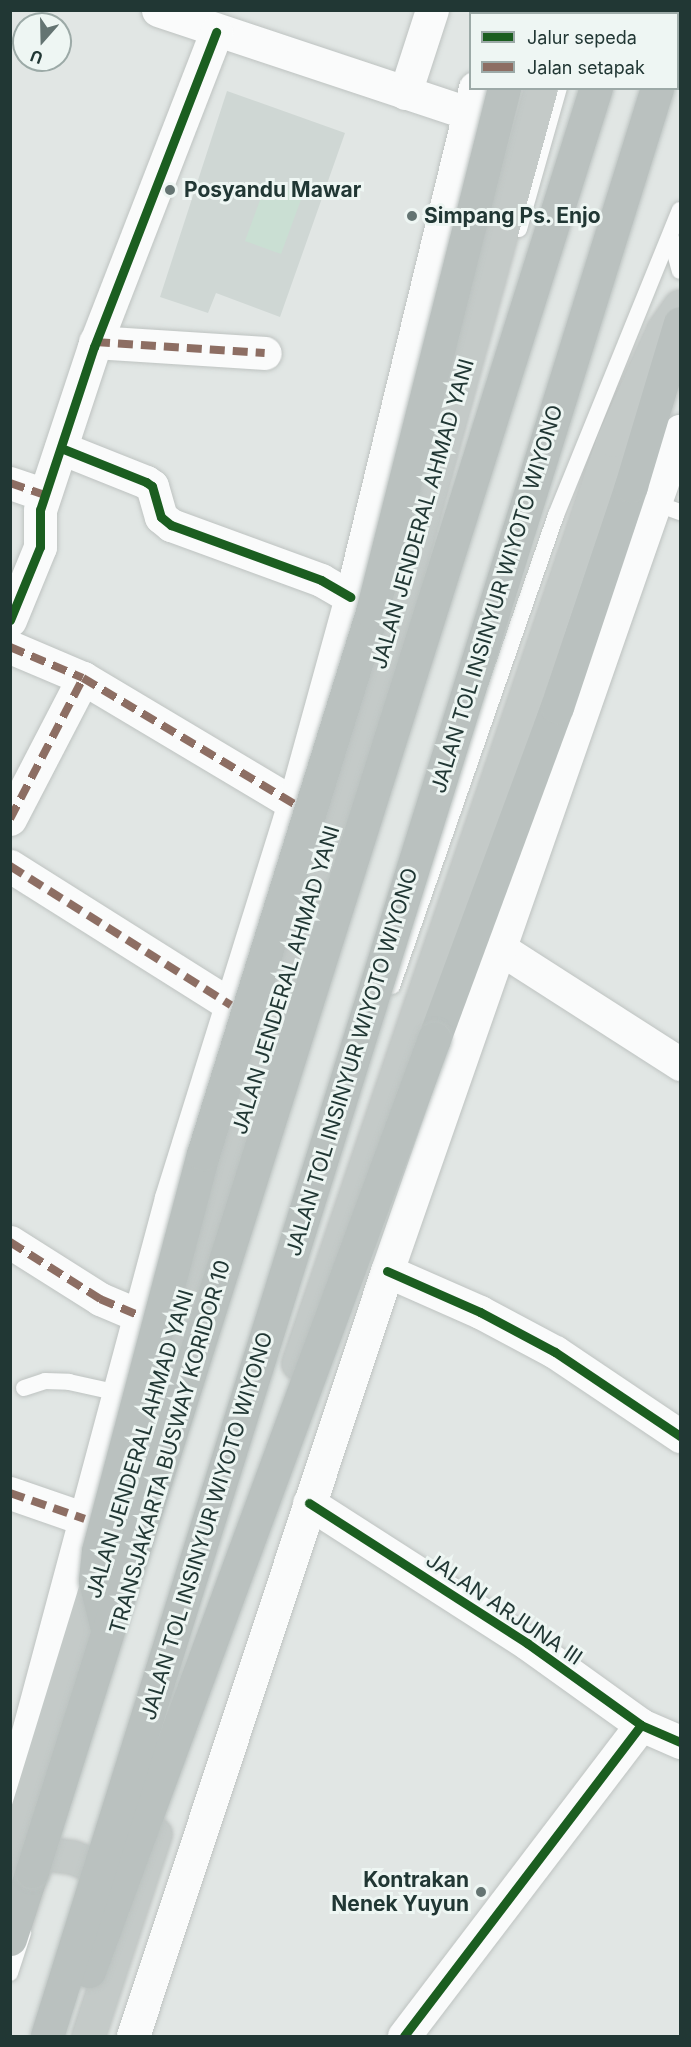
<!DOCTYPE html>
<style>
body{margin:0}
#map{position:relative;width:691px;height:2047px;overflow:hidden;background:#e1e6e4;font-family:Inter,sans-serif}
div>[style]{position:absolute}
[style*='--x']{left:calc(var(--x)*1px);top:calc(var(--y)*1px);width:calc(var(--w)*1px);rotate:calc(var(--a)*1deg)}
.built>*{inset:0;background:#cfd7d4}
.green>*{inset:0;background:#cadfd3}
.roads{filter:drop-shadow(0 0 2px #bec3c1) drop-shadow(0 0 2px #bec3c1)}
.service>*{height:16px;margin:-8px;padding:0 8px;transform-origin:8px;border-radius:8px;background:#fafbfb}
.minor>*{height:33px;margin:-16.5px;padding:0 16.5px;transform-origin:16.5px;border-radius:16.5px;background:#fafbfb}
.tertiary>*{height:33px;margin:-16.5px;padding:0 16.5px;transform-origin:16.5px;border-radius:16.5px;background:#fafbfb}
.secondary>*{height:33px;margin:-16.5px;padding:0 16.5px;transform-origin:16.5px;border-radius:16.5px;background:#fafbfb}
.trunk>*{height:33px;margin:-16.5px;padding:0 16.5px;transform-origin:16.5px;border-radius:16.5px;background:#c4cac8}
.motorway>*{height:33px;margin:-16.5px;padding:0 16.5px;transform-origin:16.5px;border-radius:16.5px;background:#bac1bf}
.bridges{filter:drop-shadow(0 0 2px #bcc3c1) drop-shadow(0 0 2px #bcc3c1)}
.motorway-bridge>*{height:33px;margin:-16.5px;padding:0 16.5px;transform-origin:16.5px;border-radius:16.5px;background:#bac1bf}
.quiet>*{height:8px;margin-top:-4px;transform-origin:0;background:repeating-linear-gradient(90deg,#8d6e63 0 15px,transparent 0 23px)}
.cycleway>*{height:9px;margin:-4.5px;padding:0 4.5px;transform-origin:4.5px;border-radius:4.5px;background:#1b5e20}
.dots>*{width:16px;height:16px;translate:-50% -50%;box-sizing:border-box;border:3px solid #eef6f3;border-radius:50%}
span{translate:-50% -50%;white-space:nowrap;text-align:center;line-height:1.15;-webkit-text-stroke:6px #eef6f3;paint-order:stroke}
.poi-label{font-size:21px;color:#213734;font-weight:700}
.left{translate:0 -50%;text-align:left}
.right{translate:-100% -50%;text-align:right}
.street-label{font-size:21px;color:#213734}
.frame{position:absolute;inset:0;border:12px solid #213734;pointer-events:none}
.legend{position:absolute;left:469px;top:12px;width:210px;height:78px;box-sizing:border-box;background:#eef6f3;border:2px solid #9caaa7;margin:0;padding:8px 10px;list-style:none;font-size:18px;color:#213734}
.legend li{display:flex;align-items:center;gap:12px;height:30px}
.legend b{width:30px;border:2px solid #9caaa7}
.north{position:absolute;left:12px;top:12px;width:60px;height:60px;box-sizing:border-box;background:#eef6f3;border:2px solid #9caaa7;border-radius:50%;rotate:200deg;font-size:16px;font-weight:700;line-height:24px;text-align:center;color:#213734}
.north::after{content:'';display:block;margin:auto;width:21px;height:27px;background:#647472;clip-path:polygon(50% 0,100% 100%,50% 72%,0 100%)}
</style>
<div id="map">
<div class="built">
<i style="clip-path:polygon(227px 91px,345px 133px,280px 317px,216px 293px,208px 313px,160px 297px)"></i>
</div>
<div class="green">
<i style="clip-path:polygon(267px 181px,303px 194px,281px 254px,245px 241px)"></i>
</div>
<div class="roads">
<div class="service">
<i style="--x:581;--y:14;--w:4;--a:-76"></i>
<i style="--x:519;--y:229;--w:147;--a:-74.2"></i>
<i style="--x:671;--y:238;--w:34;--a:75"></i>
<i style="--x:655;--y:503;--w:27;--a:20"></i>
<i style="--x:392;--y:986;--w:499;--a:-70.8"></i>
<i style="--x:556;--y:515;--w:329;--a:-67.9"></i>
<i style="--x:24;--y:1388;--w:22;--a:-18"></i>
<i style="--x:45;--y:1381;--w:24;--a:2"></i>
<i style="--x:69;--y:1382;--w:51;--a:12.4"></i>
<i style="--x:10;--y:1973;--w:42;--a:-72"></i>
</div>
<div class="minor">
<i style="--x:158;--y:10;--w:326;--a:18.4"></i>
<i style="--x:405;--y:93;--w:87;--a:-72"></i>
<i style="--x:95;--y:342;--w:170;--a:3.7"></i>
<i style="--x:61;--y:448;--w:92;--a:21.8"></i>
<i style="--x:146;--y:482;--w:7;--a:34"></i>
<i style="--x:152;--y:486;--w:32;--a:74"></i>
<i style="--x:161;--y:517;--w:13;--a:39"></i>
<i style="--x:171;--y:525;--w:160;--a:20.1"></i>
<i style="--x:321;--y:580;--w:34;--a:30"></i>
<i style="--x:10;--y:483;--w:36;--a:19"></i>
<i style="--x:10;--y:620;--w:79;--a:-67.7"></i>
<i style="--x:40;--y:547;--w:37;--a:-90"></i>
<i style="--x:40;--y:510;--w:172;--a:-71.7"></i>
<i style="--x:94;--y:347;--w:338;--a:-68.8"></i>
<i style="--x:10;--y:647;--w:79;--a:23"></i>
<i style="--x:83;--y:678;--w:246;--a:30.8"></i>
<i style="--x:10;--y:819;--w:159;--a:-62.6"></i>
<i style="--x:10;--y:866;--w:261;--a:32.2"></i>
<i style="--x:10;--y:1242;--w:107;--a:32.3"></i>
<i style="--x:100;--y:1299;--w:43;--a:23"></i>
<i style="--x:387;--y:1271;--w:102;--a:23.8"></i>
<i style="--x:480;--y:1312;--w:85;--a:28.1"></i>
<i style="--x:555;--y:1352;--w:151;--a:33.9"></i>
<i style="--x:10;--y:1493;--w:79;--a:19.1"></i>
<i style="--x:309;--y:1503;--w:259;--a:32.7"></i>
<i style="--x:527;--y:1643;--w:140;--a:35.7"></i>
<i style="--x:641;--y:1725;--w:43;--a:23.6"></i>
<i style="--x:404;--y:2036;--w:391;--a:-52.7"></i>
</div>
<div class="tertiary">
<i style="--x:501;--y:949;--w:213;--a:32.7"></i>
</div>
<div class="secondary">
<i style="--x:498;--y:14;--w:4;--a:-76"></i>
<i style="--x:10;--y:1799;--w:622;--a:-75"></i>
<i style="--x:171;--y:1198;--w:413;--a:-72.7"></i>
<i style="--x:294;--y:804;--w:215;--a:-74.6"></i>
<i style="--x:351;--y:597;--w:524;--a:-76.31"></i>
<i style="--x:133;--y:2036;--w:806;--a:-71.63"></i>
<i style="--x:387;--y:1271;--w:890;--a:-70.77"></i>
</div>
<div class="trunk">
<i style="--x:561;--y:14;--w:4;--a:-76"></i>
<i style="--x:298;--y:1363;--w:975;--a:-71.16"></i>
<i style="--x:613;--y:440;--w:121;--a:-65.6"></i>
<i style="--x:663;--y:330;--w:29;--a:-55"></i>
<i style="--x:148;--y:1416;--w:412;--a:-72"></i>
<i style="--x:275;--y:1024;--w:432;--a:-73.6"></i>
<i style="--x:397;--y:610;--w:541;--a:-74.58"></i>
<i style="--x:10;--y:1865;--w:307;--a:-72.9"></i>
<i style="--x:12;--y:1869;--w:18;--a:-34"></i>
<i style="--x:27;--y:1859;--w:23;--a:-13"></i>
<i style="--x:49;--y:1854;--w:23;--a:7"></i>
<i style="--x:72;--y:1857;--w:17;--a:21"></i>
<i style="--x:88;--y:1863;--w:42;--a:47.9"></i>
<i style="--x:88;--y:2036;--w:213;--a:-71.7"></i>
</div>
<div class="motorway">
<i style="--x:521;--y:14;--w:4;--a:-76"></i>
<i style="--x:619;--y:14;--w:4;--a:-76"></i>
<i style="--x:678;--y:24;--w:10;--a:-79"></i>
<i style="--x:434;--y:1039;--w:354;--a:-69.7"></i>
<i style="--x:557;--y:707;--w:233;--a:-71.5"></i>
<i style="--x:631;--y:486;--w:170;--a:-73.3"></i>
<i style="--x:10;--y:1939;--w:71;--a:-72.1"></i>
</div>
</div>
<div class="bridges">
<div class="motorway-bridge">
<i style="--x:107;--y:1629;--w:50;--a:-103.8"></i>
<i style="--x:95;--y:1580;--w:29;--a:-84"></i>
<i style="--x:98;--y:1551;--w:411;--a:-75.2"></i>
<i style="--x:203;--y:1154;--w:568;--a:-72.68"></i>
<i style="--x:372;--y:612;--w:540;--a:-75.86"></i>
<i style="--x:32;--y:1871;--w:1870;--a:-72.45"></i>
<i style="--x:89;--y:1971;--w:994;--a:-69.69"></i>
<i style="--x:47;--y:2036;--w:2041;--a:-72.61"></i>
</div>
</div>
<div class="quiet">
<i style="--x:95;--y:342;--w:170;--a:3.7"></i>
<i style="--x:10;--y:483;--w:36;--a:19"></i>
<i style="--x:10;--y:647;--w:79;--a:23"></i>
<i style="--x:83;--y:678;--w:246;--a:30.8"></i>
<i style="--x:10;--y:819;--w:159;--a:-62.6"></i>
<i style="--x:10;--y:866;--w:261;--a:32.2"></i>
<i style="--x:10;--y:1242;--w:107;--a:32.3"></i>
<i style="--x:100;--y:1299;--w:43;--a:23"></i>
<i style="--x:10;--y:1493;--w:79;--a:19.1"></i>
</div>
<div class="cycleway">
<i style="--x:61;--y:448;--w:92;--a:21.8"></i>
<i style="--x:146;--y:482;--w:7;--a:34"></i>
<i style="--x:152;--y:486;--w:32;--a:74"></i>
<i style="--x:161;--y:517;--w:13;--a:39"></i>
<i style="--x:171;--y:525;--w:160;--a:20.1"></i>
<i style="--x:321;--y:580;--w:34;--a:30"></i>
<i style="--x:10;--y:620;--w:79;--a:-67.7"></i>
<i style="--x:40;--y:547;--w:37;--a:-90"></i>
<i style="--x:40;--y:510;--w:172;--a:-71.7"></i>
<i style="--x:94;--y:347;--w:338;--a:-68.8"></i>
<i style="--x:387;--y:1271;--w:102;--a:23.8"></i>
<i style="--x:480;--y:1312;--w:85;--a:28.1"></i>
<i style="--x:555;--y:1352;--w:151;--a:33.9"></i>
<i style="--x:309;--y:1503;--w:259;--a:32.7"></i>
<i style="--x:527;--y:1643;--w:140;--a:35.7"></i>
<i style="--x:641;--y:1725;--w:43;--a:23.6"></i>
<i style="--x:404;--y:2036;--w:391;--a:-52.7"></i>
</div>
<div class="dots">
<i style="left:170px;top:190px;background:#647472"></i>
<i style="left:412px;top:216px;background:#647472"></i>
<i style="left:481px;top:1892px;background:#647472"></i>
</div>
<div class="poi-label">
<span class="left" style="left:184px;top:190px">Posyandu Mawar</span>
<span class="left" style="left:424px;top:216px">Simpang Ps. Enjo</span>
<span class="right" style="left:469px;top:1892px">Kontrakan<br>Nenek Yuyun</span>
</div>
<div class="street-label">
<span style="left:423px;top:514px;rotate:-74deg">JALAN JENDERAL AHMAD YANI</span>
<span style="left:497px;top:599px;rotate:-73deg">JALAN TOL INSINYUR WIYOTO WIYONO</span>
<span style="left:286px;top:980px;rotate:-73deg">JALAN JENDERAL AHMAD YANI</span>
<span style="left:352px;top:1062px;rotate:-73deg">JALAN TOL INSINYUR WIYOTO WIYONO</span>
<span style="left:140px;top:1444px;rotate:-73deg">JALAN JENDERAL AHMAD YANI</span>
<span style="left:170px;top:1447px;rotate:-74deg">TRANSJAKARTA BUSWAY KORIDOR 10</span>
<span style="left:207px;top:1526px;rotate:-73deg">JALAN TOL INSINYUR WIYOTO WIYONO</span>
<span style="left:504px;top:1609px;rotate:34deg">JALAN ARJUNA III</span>
</div>
<div class="frame"></div>
<ul class="legend">
<li><b style="height:8px;background:#1b5e20"></b>Jalur sepeda</li>
<li><b style="height:8px;background:#8d6e63"></b>Jalan setapak</li>
</ul>
<div class="north">U</div>
</div>
